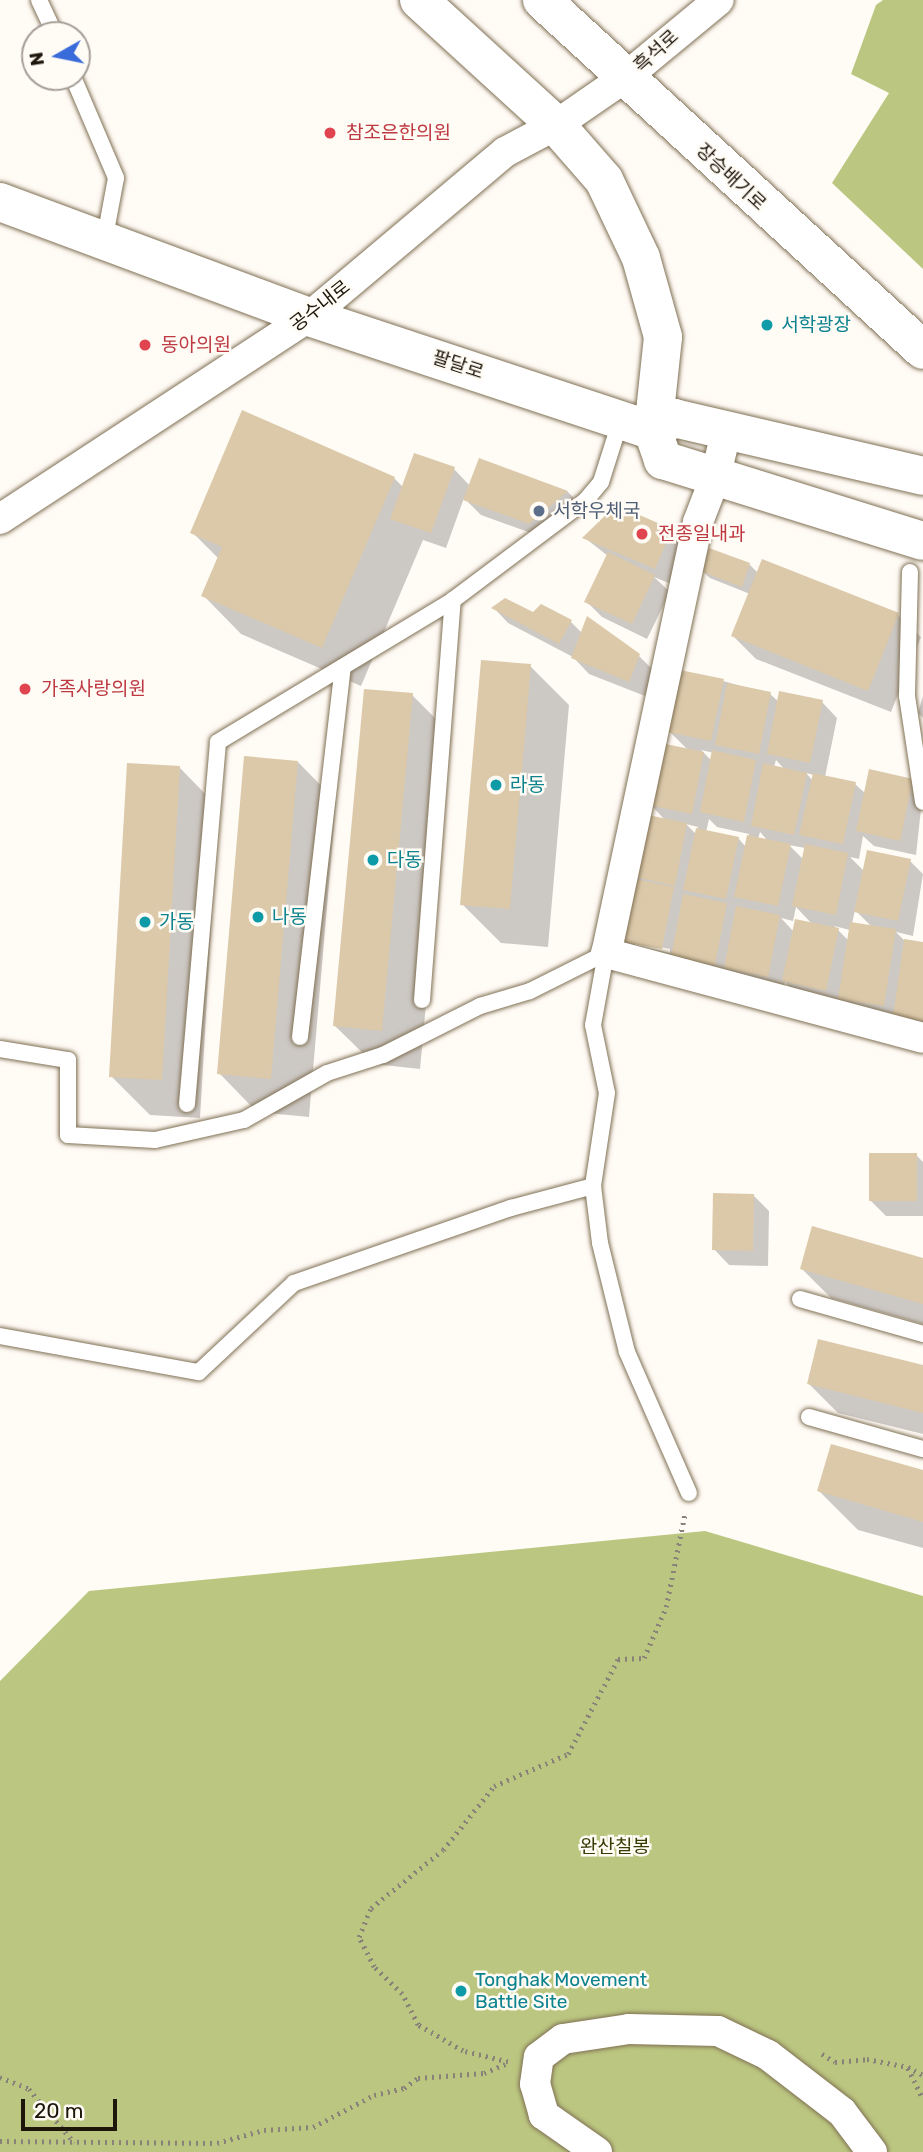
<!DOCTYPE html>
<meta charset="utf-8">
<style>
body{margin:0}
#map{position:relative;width:923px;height:2152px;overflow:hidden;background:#fffbf5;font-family:Rubik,"Noto Sans KR",sans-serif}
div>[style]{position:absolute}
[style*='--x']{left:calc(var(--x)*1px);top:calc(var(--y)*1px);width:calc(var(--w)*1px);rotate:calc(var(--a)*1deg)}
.forest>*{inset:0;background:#bbc780}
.shadow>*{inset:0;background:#0003}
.building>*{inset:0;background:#dbc9aa}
.path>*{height:4.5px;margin-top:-2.25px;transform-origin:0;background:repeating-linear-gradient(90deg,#888279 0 2px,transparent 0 7px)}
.roads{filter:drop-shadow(0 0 2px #817155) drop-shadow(0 0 2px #817155)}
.service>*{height:16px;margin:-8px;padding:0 8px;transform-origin:8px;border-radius:8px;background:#fff}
.minor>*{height:30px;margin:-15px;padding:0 15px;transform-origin:15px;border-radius:15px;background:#fff}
.tertiary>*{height:38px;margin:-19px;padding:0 19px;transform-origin:19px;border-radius:19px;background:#fff}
.dots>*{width:19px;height:19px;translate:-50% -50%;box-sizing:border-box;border:4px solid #fffbf5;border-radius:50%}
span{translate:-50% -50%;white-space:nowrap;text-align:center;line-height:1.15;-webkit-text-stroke:5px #fffbf5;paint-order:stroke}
.street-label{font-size:19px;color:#1d160b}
.health-label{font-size:19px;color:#be3a42}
.left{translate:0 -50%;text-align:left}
.culture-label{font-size:19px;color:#0d838f}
.service-label{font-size:19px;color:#4e5e75}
.park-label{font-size:19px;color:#363c04}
.north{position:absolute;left:21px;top:21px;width:70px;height:70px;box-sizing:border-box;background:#fffbf5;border:2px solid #a59f97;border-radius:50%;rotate:261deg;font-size:19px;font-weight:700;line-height:28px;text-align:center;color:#1d160b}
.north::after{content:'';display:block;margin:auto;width:24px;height:32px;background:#3a6bdb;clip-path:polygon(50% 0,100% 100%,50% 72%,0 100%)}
.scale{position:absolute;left:21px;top:2099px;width:96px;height:32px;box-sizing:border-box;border:4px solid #1d160b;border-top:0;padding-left:9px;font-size:21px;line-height:24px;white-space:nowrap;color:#1d160b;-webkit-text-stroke:5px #fffbf5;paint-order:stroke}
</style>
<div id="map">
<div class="forest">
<i style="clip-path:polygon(883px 0,923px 0,923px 269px,832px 183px,889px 93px,851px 74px,876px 5px)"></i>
<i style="clip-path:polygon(705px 1531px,923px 1596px,923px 2152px,0 2152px,0 1681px,89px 1591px)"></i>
</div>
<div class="shadow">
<i style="clip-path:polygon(480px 460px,568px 492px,583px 507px,545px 538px,481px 515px,464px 498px,446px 548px,423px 540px,361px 686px,241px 634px,203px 595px,219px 559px,192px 532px,394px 478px,403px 487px,454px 469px,470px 486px)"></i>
<i style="clip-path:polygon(671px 531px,687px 546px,671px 584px,654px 577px,670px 592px,647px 639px,602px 617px,586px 601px,608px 556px,585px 538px)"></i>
<i style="clip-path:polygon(710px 550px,750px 565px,758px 573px,898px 615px,921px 637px,891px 712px,756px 659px,733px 636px,750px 594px,710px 578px,702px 571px)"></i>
<i style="clip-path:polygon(494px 608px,571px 622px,582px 633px,638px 655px,654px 671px,645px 696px,589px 674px,573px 657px,508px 623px)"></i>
<i style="clip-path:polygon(530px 666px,569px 705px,548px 947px,501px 943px,462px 904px)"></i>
<i style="clip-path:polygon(evenodd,723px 681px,770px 694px,779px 702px,822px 702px,837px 718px,825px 777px,855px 784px,866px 794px,912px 780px,923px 791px,916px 855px,874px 846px,863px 836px,859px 859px,850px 857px,864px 871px,910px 861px,923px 874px,913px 936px,896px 932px,905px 941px,923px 944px,923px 1033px,856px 1014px,842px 1001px,842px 1005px,800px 997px,785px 982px,783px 992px,635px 956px,620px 940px,633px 876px,666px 821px,650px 804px,688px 750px,669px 731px,723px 681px,701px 750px,714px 753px,712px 761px,701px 750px,723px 681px,776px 760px,785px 770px,774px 767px,776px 760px,723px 681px,806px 773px,814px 775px,813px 781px,806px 773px,723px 681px,709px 819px,717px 827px,749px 834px,746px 847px,738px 838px,706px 832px,709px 819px,723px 681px,686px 824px,698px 827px,696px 834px,686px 824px,723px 681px,760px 832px,768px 841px,758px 839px,760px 832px,723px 681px,789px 845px,805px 848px,803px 859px,789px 845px,723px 681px,796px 907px,813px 925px,794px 932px,781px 918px,793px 921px,796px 907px,723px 681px,855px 910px,872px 927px,852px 924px,855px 910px,723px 681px,834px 926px,850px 930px,849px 941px,834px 926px,723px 681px,635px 942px,670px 949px,670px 953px,635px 946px,635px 942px)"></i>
<i style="clip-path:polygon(412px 695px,451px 734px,420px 1069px,374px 1064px,335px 1026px)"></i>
<i style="clip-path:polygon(923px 696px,923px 718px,918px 713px)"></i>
<i style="clip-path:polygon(298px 762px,336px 801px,309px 1117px,257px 1112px,219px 1073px)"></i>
<i style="clip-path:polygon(180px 768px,218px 807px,200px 1118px,150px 1115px,111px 1076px)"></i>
<i style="clip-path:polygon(916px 1155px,923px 1162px,923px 1216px,886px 1216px,870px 1200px)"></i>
<i style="clip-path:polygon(753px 1195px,769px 1211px,768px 1266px,729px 1265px,714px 1249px)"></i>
<i style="clip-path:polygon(923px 1260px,923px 1324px,831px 1298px,802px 1269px)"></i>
<i style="clip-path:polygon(923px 1367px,923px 1434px,838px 1413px,809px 1384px)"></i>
<i style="clip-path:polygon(923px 1472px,923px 1548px,858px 1530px,819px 1491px)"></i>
</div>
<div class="building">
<i style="clip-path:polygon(242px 410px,395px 477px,322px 648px,201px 596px,222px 547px,190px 533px)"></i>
<i style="clip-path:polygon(414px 453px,455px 467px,431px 533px,390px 519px)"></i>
<i style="clip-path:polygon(479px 458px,568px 491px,529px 524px,463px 500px)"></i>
<i style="clip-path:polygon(616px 505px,672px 529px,655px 569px,582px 538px)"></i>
<i style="clip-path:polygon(709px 548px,750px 563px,742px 587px,700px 571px)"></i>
<i style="clip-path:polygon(608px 552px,655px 575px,632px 624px,584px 602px)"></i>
<i style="clip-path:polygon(762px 559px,899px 613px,868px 691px,731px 636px)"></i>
<i style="clip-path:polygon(505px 598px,533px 612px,541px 604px,572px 620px,559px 644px,491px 608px)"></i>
<i style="clip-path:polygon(587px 616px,640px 654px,629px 682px,571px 658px)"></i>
<i style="clip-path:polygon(481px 660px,531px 664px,510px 909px,460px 905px)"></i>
<i style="clip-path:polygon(680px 670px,724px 679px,711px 741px,667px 732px)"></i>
<i style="clip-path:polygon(727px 683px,771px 692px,759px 754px,715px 745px)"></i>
<i style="clip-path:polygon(364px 689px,413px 693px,382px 1031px,333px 1026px)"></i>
<i style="clip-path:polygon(779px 691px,823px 700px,810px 763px,767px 754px)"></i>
<i style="clip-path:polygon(661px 743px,704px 752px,692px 814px,648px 805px)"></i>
<i style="clip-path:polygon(712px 750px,756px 760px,744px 822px,700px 812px)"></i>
<i style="clip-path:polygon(244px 756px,298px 761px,271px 1079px,217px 1074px)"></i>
<i style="clip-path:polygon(127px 763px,180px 766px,162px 1080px,109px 1077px)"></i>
<i style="clip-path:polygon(763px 763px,807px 773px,794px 835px,751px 826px)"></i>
<i style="clip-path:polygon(869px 769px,913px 779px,900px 841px,856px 831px)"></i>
<i style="clip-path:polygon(813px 773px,856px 782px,843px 844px,799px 835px)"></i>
<i style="clip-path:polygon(643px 814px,687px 823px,675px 886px,631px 876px)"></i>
<i style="clip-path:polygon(696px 828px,739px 837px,726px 899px,683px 890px)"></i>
<i style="clip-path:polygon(747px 835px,791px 844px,778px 906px,734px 897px)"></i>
<i style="clip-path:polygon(805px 844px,848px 853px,836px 915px,792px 906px)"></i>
<i style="clip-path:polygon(867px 850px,911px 859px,898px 921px,854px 912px)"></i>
<i style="clip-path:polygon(630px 878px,674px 887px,662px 949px,618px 941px)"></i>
<i style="clip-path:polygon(683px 894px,727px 903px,715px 965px,671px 957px)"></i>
<i style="clip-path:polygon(736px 906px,780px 915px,768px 977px,724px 968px)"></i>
<i style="clip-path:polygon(795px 919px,839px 928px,826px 991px,782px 981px)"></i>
<i style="clip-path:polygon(850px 922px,896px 929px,884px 1006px,838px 999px)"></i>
<i style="clip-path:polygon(904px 939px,923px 942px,923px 1021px,893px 1016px)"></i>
<i style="clip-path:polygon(869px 1153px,917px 1153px,917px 1201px,869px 1201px)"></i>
<i style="clip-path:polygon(713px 1193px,754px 1194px,753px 1251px,712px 1250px)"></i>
<i style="clip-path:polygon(812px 1226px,923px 1258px,923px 1304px,800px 1269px)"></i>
<i style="clip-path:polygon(818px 1339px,923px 1365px,923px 1413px,807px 1384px)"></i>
<i style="clip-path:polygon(831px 1444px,923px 1470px,923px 1522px,817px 1491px)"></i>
</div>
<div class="path">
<i style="--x:822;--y:2054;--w:15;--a:32"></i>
<i style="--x:835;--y:2062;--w:32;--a:-5"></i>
<i style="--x:867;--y:2059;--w:42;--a:11"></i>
<i style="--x:908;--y:2067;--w:17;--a:28"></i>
<i style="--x:508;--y:2062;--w:46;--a:-166.3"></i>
<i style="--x:463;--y:2051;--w:52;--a:-150"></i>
<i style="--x:418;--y:2025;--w:35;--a:-117"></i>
<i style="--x:402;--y:1994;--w:39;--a:-136"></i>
<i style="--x:374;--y:1967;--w:34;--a:-117"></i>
<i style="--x:359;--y:1937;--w:31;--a:-68"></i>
<i style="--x:371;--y:1908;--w:92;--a:-38.9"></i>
<i style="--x:443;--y:1850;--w:82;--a:-51.4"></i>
<i style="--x:494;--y:1786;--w:81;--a:-23.4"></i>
<i style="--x:568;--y:1754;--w:107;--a:-62.2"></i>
<i style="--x:618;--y:1659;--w:26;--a:-2"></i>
<i style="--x:644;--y:1658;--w:56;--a:-66.7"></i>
<i style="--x:666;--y:1607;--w:96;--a:-78.6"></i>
<i style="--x:908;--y:2068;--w:34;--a:64"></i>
<i style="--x:0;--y:2077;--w:31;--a:22"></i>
<i style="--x:29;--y:2089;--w:70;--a:49.7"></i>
<i style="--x:0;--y:2141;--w:217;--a:0.5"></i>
<i style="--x:217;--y:2143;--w:49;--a:-15.5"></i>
<i style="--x:264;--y:2130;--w:49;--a:-3.5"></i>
<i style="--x:313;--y:2127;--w:69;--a:-27.7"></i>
<i style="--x:374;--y:2095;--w:31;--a:-13"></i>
<i style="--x:404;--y:2088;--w:17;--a:-36"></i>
<i style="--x:418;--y:2078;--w:66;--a:-4.3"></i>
<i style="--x:484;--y:2073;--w:25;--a:-23"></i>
</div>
<div class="roads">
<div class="service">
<i style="--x:39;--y:0;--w:38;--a:65"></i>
<i style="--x:73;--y:77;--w:110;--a:66.9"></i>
<i style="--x:116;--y:178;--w:65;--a:100.6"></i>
<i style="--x:910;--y:572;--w:124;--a:91.4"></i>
<i style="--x:907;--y:696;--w:107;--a:81.4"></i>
<i style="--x:606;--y:953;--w:73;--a:100.2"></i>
<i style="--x:593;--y:1025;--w:69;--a:78.4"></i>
<i style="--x:607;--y:1093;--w:94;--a:98.6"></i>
<i style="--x:593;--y:1186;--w:57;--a:83"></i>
<i style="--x:600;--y:1243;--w:112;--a:76.1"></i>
<i style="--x:627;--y:1352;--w:154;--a:66.3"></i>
<i style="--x:422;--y:1000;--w:401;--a:-85.6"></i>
<i style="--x:300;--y:1037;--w:372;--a:-83.4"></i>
<i style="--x:0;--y:1049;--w:69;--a:9.2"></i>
<i style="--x:68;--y:1060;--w:75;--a:90"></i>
<i style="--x:68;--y:1135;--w:87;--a:3.3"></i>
<i style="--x:155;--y:1140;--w:91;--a:-12.7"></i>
<i style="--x:244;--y:1120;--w:95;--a:-29.5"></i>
<i style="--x:327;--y:1073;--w:59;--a:-17.8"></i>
<i style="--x:383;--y:1055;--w:109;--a:-26.8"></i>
<i style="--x:480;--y:1006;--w:52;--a:-16.7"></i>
<i style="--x:530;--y:991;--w:85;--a:-26.6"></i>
<i style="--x:187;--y:1104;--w:363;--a:-85.1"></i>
<i style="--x:218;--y:742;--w:275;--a:-31.1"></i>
<i style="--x:453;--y:600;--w:166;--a:-36.9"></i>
<i style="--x:586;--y:500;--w:23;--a:-50"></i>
<i style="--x:601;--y:482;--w:66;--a:-72.4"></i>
<i style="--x:800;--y:1299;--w:128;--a:15.9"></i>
<i style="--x:0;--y:1336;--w:202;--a:10.3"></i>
<i style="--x:199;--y:1372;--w:130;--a:-43.1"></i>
<i style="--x:294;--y:1283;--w:230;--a:-19.1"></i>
<i style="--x:511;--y:1208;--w:85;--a:-15"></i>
<i style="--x:809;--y:1417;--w:118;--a:15.7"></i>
</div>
<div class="minor">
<i style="--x:727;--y:429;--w:50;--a:103.8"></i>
<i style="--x:715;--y:478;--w:47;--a:111.1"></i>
<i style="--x:698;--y:522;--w:441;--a:102"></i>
<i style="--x:606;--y:953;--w:328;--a:15"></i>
<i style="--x:0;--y:519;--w:369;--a:-33.2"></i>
<i style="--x:309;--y:317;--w:256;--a:-40.1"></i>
<i style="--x:505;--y:152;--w:58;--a:-27.9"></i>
<i style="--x:556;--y:125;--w:86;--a:-34.6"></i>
<i style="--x:627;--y:76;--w:119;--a:-39.6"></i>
<i style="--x:597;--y:2152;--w:65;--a:-145.1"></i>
<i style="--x:544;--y:2115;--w:32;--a:-106"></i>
<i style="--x:535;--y:2084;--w:27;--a:-82"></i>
<i style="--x:539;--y:2057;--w:30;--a:-37"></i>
<i style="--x:563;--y:2039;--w:67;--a:-8.6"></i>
<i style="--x:629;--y:2029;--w:89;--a:1.3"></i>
<i style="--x:718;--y:2031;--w:55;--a:25.6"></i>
<i style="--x:768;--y:2055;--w:93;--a:37.6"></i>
<i style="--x:842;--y:2112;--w:50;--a:53.1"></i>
</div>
<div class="tertiary">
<i style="--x:419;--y:0;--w:185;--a:42.4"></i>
<i style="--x:556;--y:125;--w:73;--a:48.9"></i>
<i style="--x:604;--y:180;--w:86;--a:64.6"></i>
<i style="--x:641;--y:258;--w:82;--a:74.4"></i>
<i style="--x:663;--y:337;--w:95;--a:96.1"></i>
<i style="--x:653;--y:431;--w:31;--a:71"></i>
<i style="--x:663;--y:460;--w:272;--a:17.3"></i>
<i style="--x:542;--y:0;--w:517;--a:42.57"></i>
<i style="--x:0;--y:202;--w:330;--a:20.4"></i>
<i style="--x:309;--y:317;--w:362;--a:18.3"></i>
<i style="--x:653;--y:431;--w:25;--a:-32"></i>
<i style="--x:674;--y:418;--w:256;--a:13.1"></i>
</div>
</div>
<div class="dots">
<i style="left:330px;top:133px;background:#e0444e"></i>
<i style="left:767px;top:325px;background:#0f9aa8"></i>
<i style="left:145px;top:345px;background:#e0444e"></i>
<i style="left:539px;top:511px;background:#5c6f8a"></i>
<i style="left:642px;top:534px;background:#e0444e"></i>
<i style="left:25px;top:689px;background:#e0444e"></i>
<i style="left:496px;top:785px;background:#0f9aa8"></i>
<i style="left:373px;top:860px;background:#0f9aa8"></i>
<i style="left:258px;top:917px;background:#0f9aa8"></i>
<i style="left:145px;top:922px;background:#0f9aa8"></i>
<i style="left:461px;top:1991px;background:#0f9aa8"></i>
</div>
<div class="street-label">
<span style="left:656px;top:51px;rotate:-42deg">흑석로</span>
<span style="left:731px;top:177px;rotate:43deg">장승배기로</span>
<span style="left:320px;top:306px;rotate:-38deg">공수내로</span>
<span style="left:458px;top:365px;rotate:18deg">팔달로</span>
</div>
<div class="health-label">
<span class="left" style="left:346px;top:133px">참조은한의원</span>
<span class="left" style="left:161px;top:345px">동아의원</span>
<span class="left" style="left:658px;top:534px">전종일내과</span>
<span class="left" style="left:41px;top:689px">가족사랑의원</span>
</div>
<div class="culture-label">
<span class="left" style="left:781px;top:325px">서학광장</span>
<span class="left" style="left:510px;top:785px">라동</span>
<span class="left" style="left:387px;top:860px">다동</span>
<span class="left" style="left:272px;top:917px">나동</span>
<span class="left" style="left:159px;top:922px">가동</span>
<span class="left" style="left:475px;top:1991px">Tonghak Movement<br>Battle Site</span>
</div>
<div class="service-label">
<span class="left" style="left:553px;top:511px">서학우체국</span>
</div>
<div class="park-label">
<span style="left:615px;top:1847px">완산칠봉</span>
</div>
<div class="north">N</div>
<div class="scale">20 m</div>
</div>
